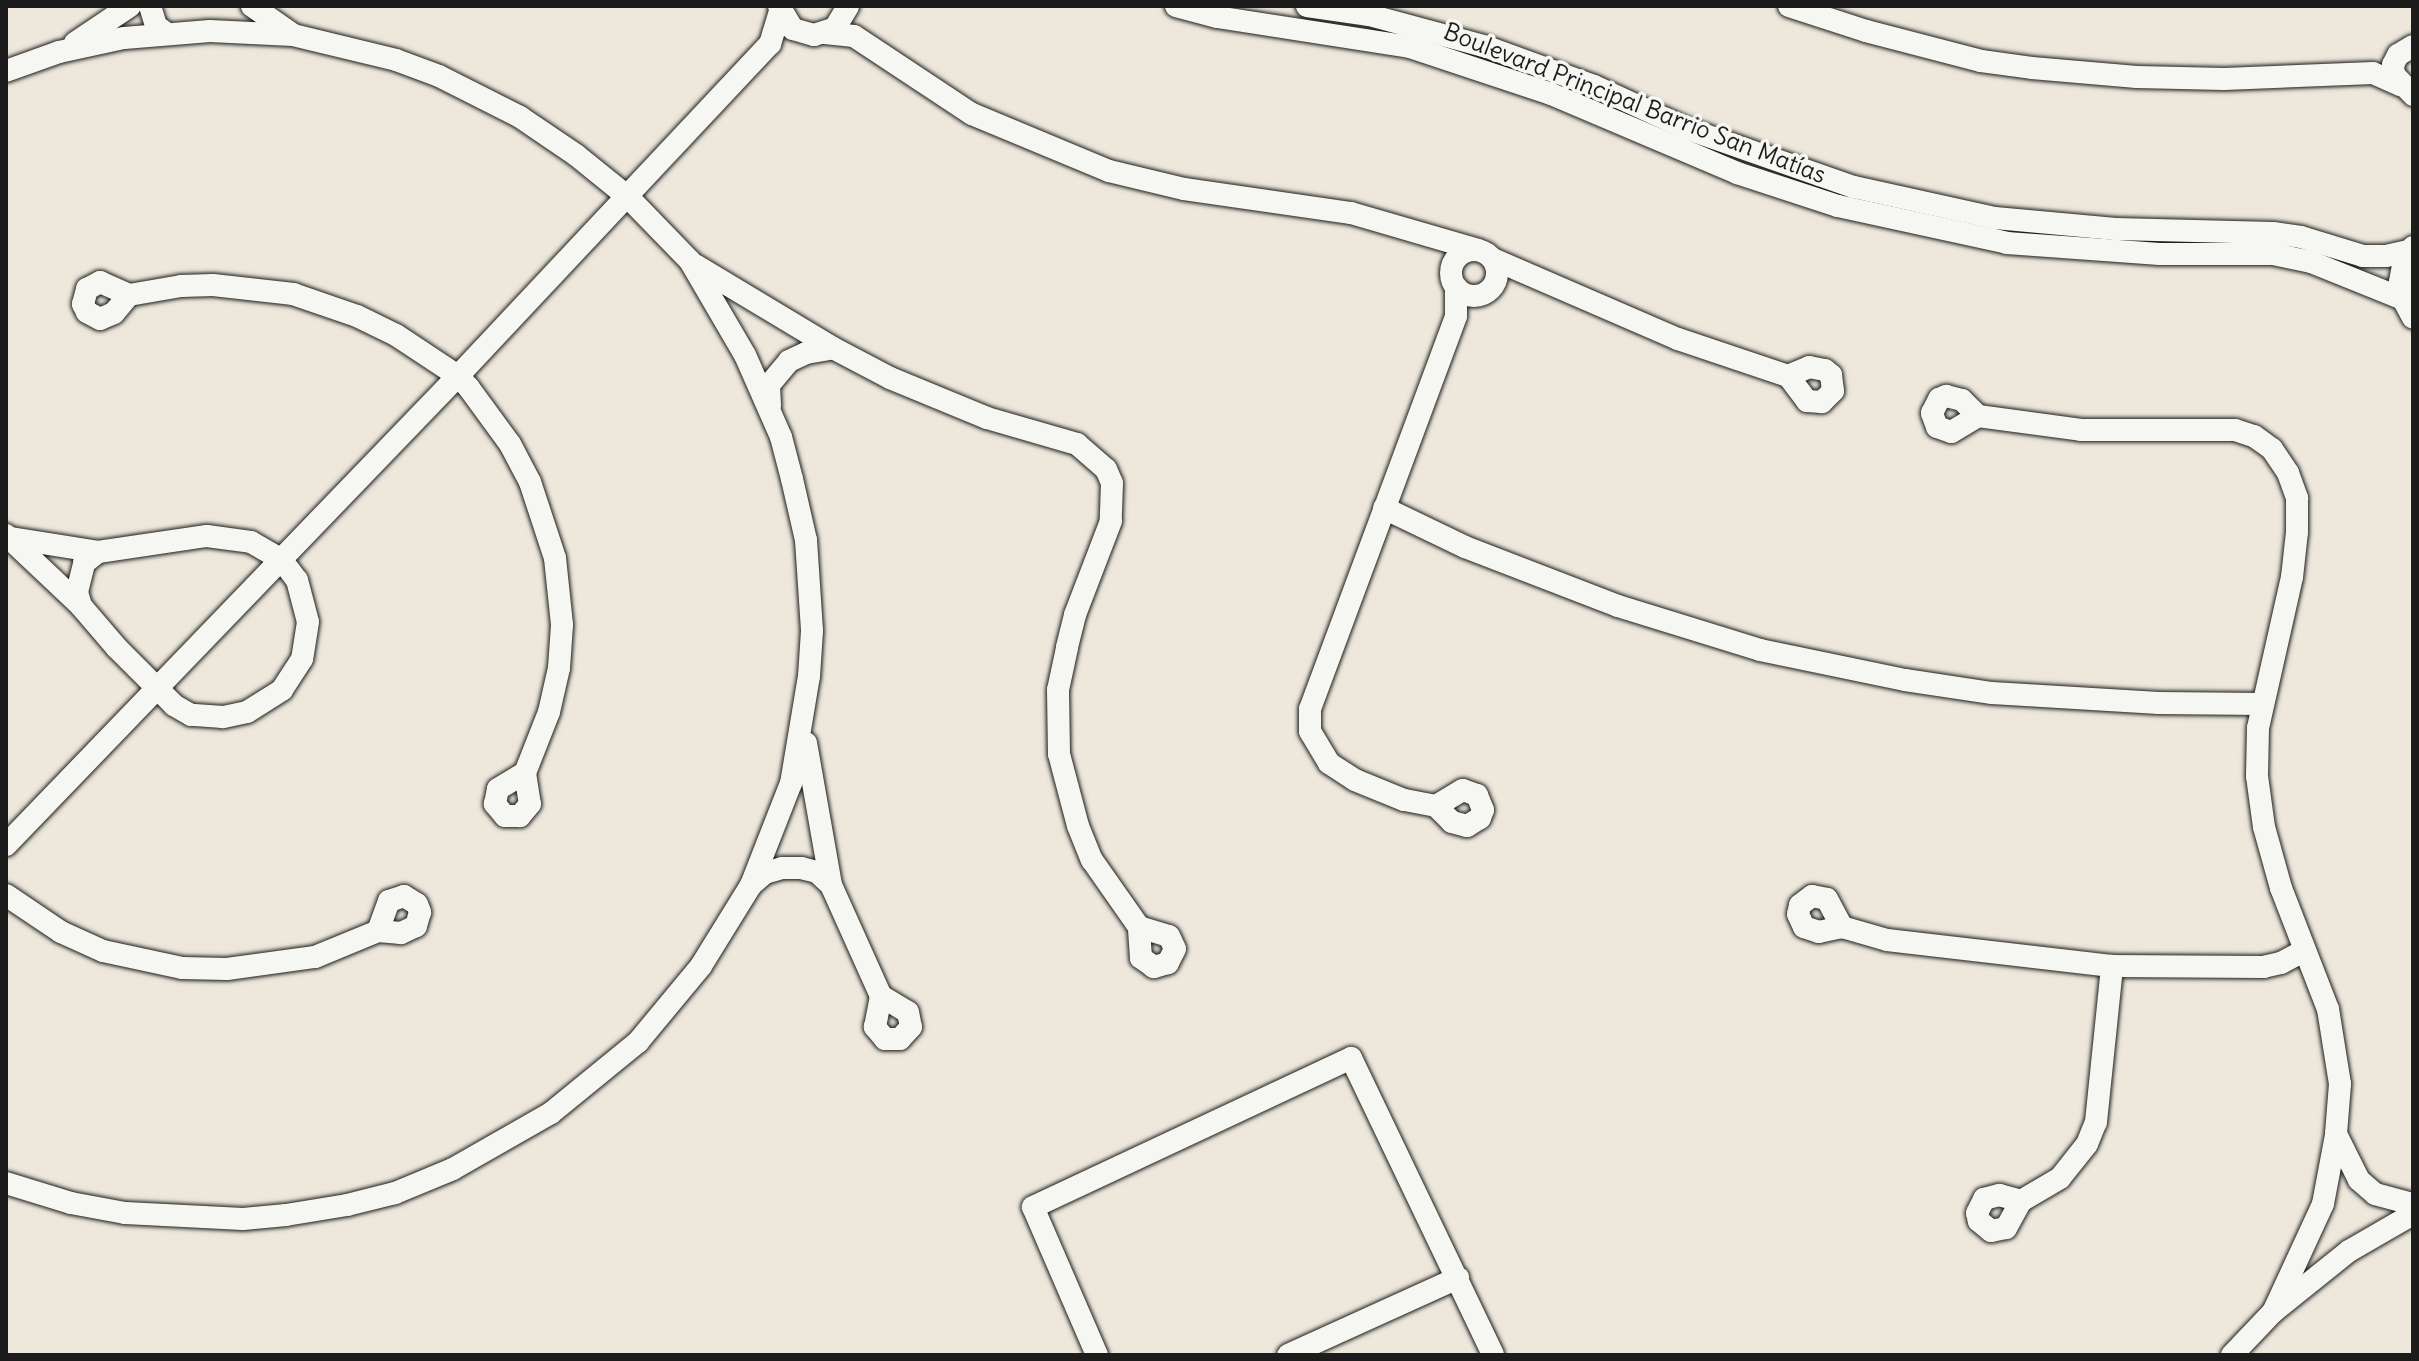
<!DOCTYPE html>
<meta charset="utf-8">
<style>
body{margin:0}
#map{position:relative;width:2419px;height:1361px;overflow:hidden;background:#eee8dc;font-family:Delius,sans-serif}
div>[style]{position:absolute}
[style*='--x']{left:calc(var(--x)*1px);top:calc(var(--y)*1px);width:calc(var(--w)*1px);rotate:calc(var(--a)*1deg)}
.roads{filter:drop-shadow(0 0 2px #1c1c1c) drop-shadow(0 0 2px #1c1c1c)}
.minor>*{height:22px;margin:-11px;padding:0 11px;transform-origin:11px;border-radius:11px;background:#f6f6f2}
.minor>.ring{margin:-11px;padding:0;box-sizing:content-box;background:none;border:22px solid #f6f6f2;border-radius:50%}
span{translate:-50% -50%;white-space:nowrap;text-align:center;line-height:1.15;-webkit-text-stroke:7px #f6f6f2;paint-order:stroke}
.street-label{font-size:24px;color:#1c1c1c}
.frame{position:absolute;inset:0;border:8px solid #1c1c1c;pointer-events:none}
</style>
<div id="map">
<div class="roads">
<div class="minor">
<i style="--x:150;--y:6;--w:21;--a:73"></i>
<i style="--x:156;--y:26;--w:12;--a:35"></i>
<i style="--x:252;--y:6;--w:49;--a:35"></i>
<i style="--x:779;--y:6;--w:27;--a:59"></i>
<i style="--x:793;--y:29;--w:22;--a:16"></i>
<i style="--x:814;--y:35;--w:22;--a:-18"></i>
<i style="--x:835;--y:28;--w:26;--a:-59"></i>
<i style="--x:1176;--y:6;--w:42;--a:15"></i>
<i style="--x:1217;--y:17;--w:195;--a:8.8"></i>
<i style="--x:1410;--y:47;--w:149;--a:18.4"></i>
<i style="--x:1551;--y:94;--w:202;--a:23"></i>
<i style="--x:1737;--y:173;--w:106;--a:18.1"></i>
<i style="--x:1838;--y:206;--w:173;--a:12.3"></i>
<i style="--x:2007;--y:243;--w:153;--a:4.1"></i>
<i style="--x:2160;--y:254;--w:113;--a:0"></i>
<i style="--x:2273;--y:254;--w:39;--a:12"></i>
<i style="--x:2311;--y:262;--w:99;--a:21.9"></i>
<i style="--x:1307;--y:6;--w:63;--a:8.3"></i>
<i style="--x:1369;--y:15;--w:122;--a:15.2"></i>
<i style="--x:1487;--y:47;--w:114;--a:20"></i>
<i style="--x:1594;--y:86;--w:103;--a:24.6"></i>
<i style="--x:1688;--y:129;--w:176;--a:19.3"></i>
<i style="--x:1854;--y:187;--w:144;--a:12.4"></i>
<i style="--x:1995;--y:218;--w:121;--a:5.2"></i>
<i style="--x:2116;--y:229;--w:157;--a:1.5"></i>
<i style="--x:2273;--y:233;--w:28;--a:8"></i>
<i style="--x:2301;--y:237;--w:65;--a:17"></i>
<i style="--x:2363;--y:256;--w:23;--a:0"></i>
<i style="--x:2386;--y:256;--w:26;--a:-13"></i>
<i style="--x:1789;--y:6;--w:81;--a:18"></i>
<i style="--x:1866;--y:31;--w:119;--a:14.6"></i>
<i style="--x:1981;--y:61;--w:51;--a:7.8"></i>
<i style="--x:2032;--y:68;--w:105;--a:4.9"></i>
<i style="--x:2137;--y:77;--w:87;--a:1.3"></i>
<i style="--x:2224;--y:79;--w:149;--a:-2.3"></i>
<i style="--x:2373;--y:73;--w:30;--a:24"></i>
<i style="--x:825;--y:33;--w:29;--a:6"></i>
<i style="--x:854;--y:36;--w:141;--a:33.5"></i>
<i style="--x:972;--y:114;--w:148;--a:22.6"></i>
<i style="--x:1109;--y:171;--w:77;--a:13.5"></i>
<i style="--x:1184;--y:189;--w:169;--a:8.2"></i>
<i style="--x:1351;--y:213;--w:132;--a:16.2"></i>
<i style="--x:75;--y:43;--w:66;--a:-33.9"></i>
<i style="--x:2413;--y:46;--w:17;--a:149"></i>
<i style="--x:2398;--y:55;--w:11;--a:117"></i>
<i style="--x:2393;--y:65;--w:10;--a:84"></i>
<i style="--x:2394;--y:75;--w:28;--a:46"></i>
<i style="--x:6;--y:71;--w:56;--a:-19.7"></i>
<i style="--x:59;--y:52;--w:66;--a:-12.2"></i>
<i style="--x:124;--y:38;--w:86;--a:-4.7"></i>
<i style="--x:210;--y:31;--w:83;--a:2.8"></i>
<i style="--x:293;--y:35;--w:106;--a:13.6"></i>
<i style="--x:396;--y:60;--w:46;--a:20.4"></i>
<i style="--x:439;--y:76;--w:91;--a:26.8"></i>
<i style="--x:520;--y:117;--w:68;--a:34.2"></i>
<i style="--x:576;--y:155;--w:67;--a:38.9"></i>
<i style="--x:628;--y:197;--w:89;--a:45.9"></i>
<i style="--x:690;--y:261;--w:109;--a:59.7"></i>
<i style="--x:745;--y:355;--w:90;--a:66.3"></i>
<i style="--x:781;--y:437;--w:43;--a:75.3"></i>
<i style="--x:792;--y:479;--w:63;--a:77.1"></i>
<i style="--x:806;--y:540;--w:91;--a:86.2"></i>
<i style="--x:812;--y:631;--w:45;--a:93.8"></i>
<i style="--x:809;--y:676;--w:109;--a:99.5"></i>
<i style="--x:791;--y:783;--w:110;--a:111.4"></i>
<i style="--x:751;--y:885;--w:95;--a:121.7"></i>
<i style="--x:701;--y:966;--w:99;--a:129.7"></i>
<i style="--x:638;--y:1042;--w:112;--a:140.8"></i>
<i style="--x:551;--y:1113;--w:113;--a:150.3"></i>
<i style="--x:453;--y:1169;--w:63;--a:157.5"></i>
<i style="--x:395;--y:1193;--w:49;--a:166"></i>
<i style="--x:347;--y:1205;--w:62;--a:170.7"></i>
<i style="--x:286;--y:1215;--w:43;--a:174.7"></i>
<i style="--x:243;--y:1219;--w:118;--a:-177.1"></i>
<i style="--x:125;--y:1213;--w:55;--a:-169.5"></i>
<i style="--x:71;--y:1203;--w:68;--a:-162.9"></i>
<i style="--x:2413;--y:247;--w:21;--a:119"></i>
<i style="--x:2403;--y:265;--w:17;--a:100"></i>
<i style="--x:2400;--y:282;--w:17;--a:80"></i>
<i style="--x:2403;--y:299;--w:21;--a:62"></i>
<i class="ring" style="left:1451px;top:250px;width:24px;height:24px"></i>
<i style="--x:1493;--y:259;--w:202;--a:23.4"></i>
<i style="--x:1678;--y:339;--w:116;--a:18.6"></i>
<i style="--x:695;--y:265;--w:161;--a:31"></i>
<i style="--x:833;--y:348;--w:64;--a:27.8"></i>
<i style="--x:890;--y:378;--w:105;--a:22.4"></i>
<i style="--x:987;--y:418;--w:94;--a:16.1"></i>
<i style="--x:1077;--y:444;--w:38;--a:41"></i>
<i style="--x:1106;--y:469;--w:15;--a:67"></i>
<i style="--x:1112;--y:483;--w:38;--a:92"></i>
<i style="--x:1111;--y:521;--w:101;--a:111"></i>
<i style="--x:1075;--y:615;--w:34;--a:104"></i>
<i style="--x:1067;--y:648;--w:43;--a:102.1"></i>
<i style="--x:1058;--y:690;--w:64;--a:89.1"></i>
<i style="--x:1059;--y:754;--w:74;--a:75.2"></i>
<i style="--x:1078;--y:826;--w:37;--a:68"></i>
<i style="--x:1092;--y:860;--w:82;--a:55"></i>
<i style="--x:100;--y:282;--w:32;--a:24"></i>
<i style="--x:129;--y:295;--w:23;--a:130"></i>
<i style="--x:114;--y:313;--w:15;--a:157"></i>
<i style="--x:100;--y:319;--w:15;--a:-152"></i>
<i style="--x:87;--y:312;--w:9;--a:-117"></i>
<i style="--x:83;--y:304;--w:16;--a:-75"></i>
<i style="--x:87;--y:289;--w:15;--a:-28"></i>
<i style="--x:129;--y:295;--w:53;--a:-9.8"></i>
<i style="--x:181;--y:286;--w:32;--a:-2"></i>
<i style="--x:213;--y:285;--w:81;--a:6.4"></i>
<i style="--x:293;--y:294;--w:68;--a:19"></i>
<i style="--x:357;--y:316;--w:43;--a:26"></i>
<i style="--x:396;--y:335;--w:74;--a:33.5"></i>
<i style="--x:458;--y:376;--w:16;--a:47"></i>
<i style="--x:469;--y:388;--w:69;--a:53.8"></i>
<i style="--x:510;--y:444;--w:43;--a:62.2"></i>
<i style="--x:530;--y:482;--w:80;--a:71.8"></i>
<i style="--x:555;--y:558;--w:67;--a:84"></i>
<i style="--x:562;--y:625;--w:43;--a:94"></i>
<i style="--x:559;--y:668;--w:45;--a:102.8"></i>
<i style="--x:549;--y:712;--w:66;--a:111.5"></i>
<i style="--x:1809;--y:367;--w:16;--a:11"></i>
<i style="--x:1825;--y:370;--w:8;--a:40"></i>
<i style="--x:1831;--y:375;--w:16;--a:83"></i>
<i style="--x:1833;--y:391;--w:16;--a:135"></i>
<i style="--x:1822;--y:402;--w:15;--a:-176"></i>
<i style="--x:1807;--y:401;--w:31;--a:-127"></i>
<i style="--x:1788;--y:376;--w:23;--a:-23"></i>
<i style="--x:1946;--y:396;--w:16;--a:14"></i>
<i style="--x:1962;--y:400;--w:23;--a:45"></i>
<i style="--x:1978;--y:416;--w:31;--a:149"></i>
<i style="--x:1951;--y:432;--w:15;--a:-160"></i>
<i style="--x:1937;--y:427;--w:15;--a:-110"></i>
<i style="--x:1932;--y:413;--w:16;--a:-63"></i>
<i style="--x:1939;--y:399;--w:8;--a:-23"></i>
<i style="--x:770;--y:405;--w:20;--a:-93"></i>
<i style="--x:769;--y:385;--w:31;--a:-50"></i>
<i style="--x:789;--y:361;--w:19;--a:-25"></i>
<i style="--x:806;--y:353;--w:27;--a:-10"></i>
<i style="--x:1978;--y:416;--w:104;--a:7.7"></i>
<i style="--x:2081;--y:430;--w:154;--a:0"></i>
<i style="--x:2235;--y:430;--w:20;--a:18"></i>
<i style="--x:2254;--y:436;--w:22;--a:36"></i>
<i style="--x:2272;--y:449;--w:29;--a:56"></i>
<i style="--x:2288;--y:473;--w:27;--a:70"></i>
<i style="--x:2297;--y:498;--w:34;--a:90"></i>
<i style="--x:2297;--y:532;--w:45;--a:96.3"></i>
<i style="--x:2292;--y:577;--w:155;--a:102.7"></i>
<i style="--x:2258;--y:728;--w:48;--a:91.2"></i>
<i style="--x:2257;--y:776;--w:51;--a:82.2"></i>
<i style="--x:2264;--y:827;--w:63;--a:74.4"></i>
<i style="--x:2281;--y:888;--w:130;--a:68.8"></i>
<i style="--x:2328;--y:1009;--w:76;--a:80.9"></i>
<i style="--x:2340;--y:1084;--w:50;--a:94.6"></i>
<i style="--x:2336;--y:1134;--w:51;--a:63.4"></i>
<i style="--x:2359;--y:1180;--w:21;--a:41"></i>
<i style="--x:2375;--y:1194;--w:39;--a:15"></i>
<i style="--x:1384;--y:508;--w:90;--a:25.7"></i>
<i style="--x:1465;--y:547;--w:164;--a:21.1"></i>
<i style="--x:1618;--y:606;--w:149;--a:17.2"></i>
<i style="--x:1760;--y:650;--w:148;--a:11.7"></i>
<i style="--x:1905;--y:680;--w:88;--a:8.5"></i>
<i style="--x:1992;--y:693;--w:167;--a:3.4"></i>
<i style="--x:2159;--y:703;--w:102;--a:0.6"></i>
<i style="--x:6;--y:535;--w:103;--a:43.4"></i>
<i style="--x:207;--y:536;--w:44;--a:7.8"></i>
<i style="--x:251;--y:542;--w:34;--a:30"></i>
<i style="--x:281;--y:559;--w:26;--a:53"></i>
<i style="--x:297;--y:580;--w:43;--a:75.3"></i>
<i style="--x:308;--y:622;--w:37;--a:99"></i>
<i style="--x:302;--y:659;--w:37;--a:123"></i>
<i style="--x:282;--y:690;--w:41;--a:147.8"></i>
<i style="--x:247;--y:712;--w:25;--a:168"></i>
<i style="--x:223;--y:717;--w:32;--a:-176"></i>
<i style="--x:191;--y:715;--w:20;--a:-150"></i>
<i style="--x:174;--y:705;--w:81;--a:-135"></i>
<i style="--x:117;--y:648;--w:55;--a:-130.6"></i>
<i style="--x:81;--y:606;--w:15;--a:-106"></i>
<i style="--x:77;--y:592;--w:30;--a:-76"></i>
<i style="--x:84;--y:563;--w:18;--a:-38"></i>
<i style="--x:98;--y:552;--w:110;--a:-8.4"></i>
<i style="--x:11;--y:538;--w:88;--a:9.1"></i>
<i style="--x:806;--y:743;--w:144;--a:80"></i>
<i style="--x:831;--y:885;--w:122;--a:65.8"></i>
<i style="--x:525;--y:773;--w:31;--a:81"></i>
<i style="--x:530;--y:804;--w:16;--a:130"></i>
<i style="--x:520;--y:816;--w:15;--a:180"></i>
<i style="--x:505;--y:816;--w:16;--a:-130"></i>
<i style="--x:495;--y:804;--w:15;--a:-79"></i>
<i style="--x:498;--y:789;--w:31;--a:-31"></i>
<i style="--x:1463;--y:790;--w:15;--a:20"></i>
<i style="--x:1477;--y:795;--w:16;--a:68"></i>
<i style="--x:1483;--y:810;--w:9;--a:111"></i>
<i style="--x:1480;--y:818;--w:15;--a:148"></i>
<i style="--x:1467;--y:826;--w:16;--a:-165"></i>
<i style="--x:1452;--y:822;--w:23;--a:-135"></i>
<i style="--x:1436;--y:806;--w:31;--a:-31"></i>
<i style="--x:1436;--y:806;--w:33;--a:-169"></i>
<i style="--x:1404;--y:800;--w:53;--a:-157.8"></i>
<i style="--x:1355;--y:780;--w:31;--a:-147"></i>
<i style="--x:1329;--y:763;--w:37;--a:-121"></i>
<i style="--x:1310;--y:731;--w:22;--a:-90"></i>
<i style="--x:1310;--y:709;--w:419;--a:-69.6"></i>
<i style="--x:1456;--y:316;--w:29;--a:-90"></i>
<i style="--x:6;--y:845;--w:651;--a:-46.06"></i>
<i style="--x:458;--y:376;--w:456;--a:-46.8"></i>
<i style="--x:770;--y:44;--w:34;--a:-73"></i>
<i style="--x:751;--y:885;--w:18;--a:-41"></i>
<i style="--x:765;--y:873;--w:18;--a:-16"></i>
<i style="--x:782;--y:868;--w:19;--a:0"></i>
<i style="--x:801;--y:868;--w:16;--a:14"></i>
<i style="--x:817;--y:872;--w:19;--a:43"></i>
<i style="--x:6;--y:895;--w:66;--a:33.9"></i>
<i style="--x:61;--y:932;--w:46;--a:24.3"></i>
<i style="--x:103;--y:951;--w:81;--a:12.1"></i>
<i style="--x:182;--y:968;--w:45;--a:1.3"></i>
<i style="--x:227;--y:969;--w:89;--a:-7.8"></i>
<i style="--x:315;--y:957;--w:68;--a:-22.4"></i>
<i style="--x:404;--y:896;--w:15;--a:32"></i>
<i style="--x:417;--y:904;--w:9;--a:69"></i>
<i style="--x:420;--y:912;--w:15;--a:106"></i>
<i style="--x:416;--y:926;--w:17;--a:155"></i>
<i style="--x:401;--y:933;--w:23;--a:-175"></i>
<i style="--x:378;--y:931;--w:32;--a:-70"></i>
<i style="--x:389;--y:901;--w:16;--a:-18"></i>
<i style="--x:1812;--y:896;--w:15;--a:11"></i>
<i style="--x:1827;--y:899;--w:32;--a:62"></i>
<i style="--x:1842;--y:927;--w:24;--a:168"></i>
<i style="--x:1819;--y:932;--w:16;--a:-162"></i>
<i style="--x:1804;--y:927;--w:14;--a:-115"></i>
<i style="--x:1798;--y:914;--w:9;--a:-77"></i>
<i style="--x:1800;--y:905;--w:15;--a:-37"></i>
<i style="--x:1139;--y:927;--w:31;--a:17"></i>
<i style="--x:1169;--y:936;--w:14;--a:65"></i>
<i style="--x:1175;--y:949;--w:16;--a:117"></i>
<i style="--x:1168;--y:963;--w:15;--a:164"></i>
<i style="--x:1154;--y:967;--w:16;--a:-145"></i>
<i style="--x:1141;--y:958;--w:31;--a:-94"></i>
<i style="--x:1842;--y:927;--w:47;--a:16.1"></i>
<i style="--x:1887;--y:940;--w:226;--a:6.6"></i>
<i style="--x:2112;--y:966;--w:151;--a:0.4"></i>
<i style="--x:2263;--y:967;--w:18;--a:-13"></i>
<i style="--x:2281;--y:963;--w:26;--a:-28"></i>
<i style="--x:881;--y:996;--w:31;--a:31"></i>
<i style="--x:908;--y:1012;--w:15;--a:79"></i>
<i style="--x:911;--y:1027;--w:16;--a:133"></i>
<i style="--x:900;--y:1039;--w:15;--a:180"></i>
<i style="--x:885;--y:1039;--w:16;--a:-130"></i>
<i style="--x:875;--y:1027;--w:32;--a:-79"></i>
<i style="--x:2336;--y:1135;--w:70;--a:100.7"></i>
<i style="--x:2323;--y:1204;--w:119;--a:114.8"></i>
<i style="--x:2273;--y:1312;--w:97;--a:-38.8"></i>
<i style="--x:2349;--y:1251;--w:74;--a:-30"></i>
<i style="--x:1999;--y:1195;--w:23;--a:15"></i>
<i style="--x:2021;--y:1201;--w:31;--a:119"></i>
<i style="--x:2006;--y:1228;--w:15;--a:169"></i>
<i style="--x:1991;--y:1231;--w:16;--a:-140"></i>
<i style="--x:1979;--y:1221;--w:8;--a:-104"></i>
<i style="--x:1977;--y:1213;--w:16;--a:-63"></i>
<i style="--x:1984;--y:1199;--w:16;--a:-15"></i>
<i style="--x:2021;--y:1201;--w:45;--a:-30.5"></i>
<i style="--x:2060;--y:1178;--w:43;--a:-51.5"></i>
<i style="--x:2087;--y:1144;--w:24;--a:-68"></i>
<i style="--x:2096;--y:1122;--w:157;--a:-84.1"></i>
<i style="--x:1097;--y:1355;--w:161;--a:-113.4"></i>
<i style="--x:1033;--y:1207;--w:351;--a:-25.1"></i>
<i style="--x:1351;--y:1058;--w:329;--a:64.4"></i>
<i style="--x:1288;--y:1355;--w:187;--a:-24.4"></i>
<i style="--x:2232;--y:1355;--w:59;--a:-46.4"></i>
</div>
</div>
<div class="street-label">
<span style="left:1635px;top:103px;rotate:21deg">Boulevard Principal Barrio San Matías</span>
</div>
<div class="frame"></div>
</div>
